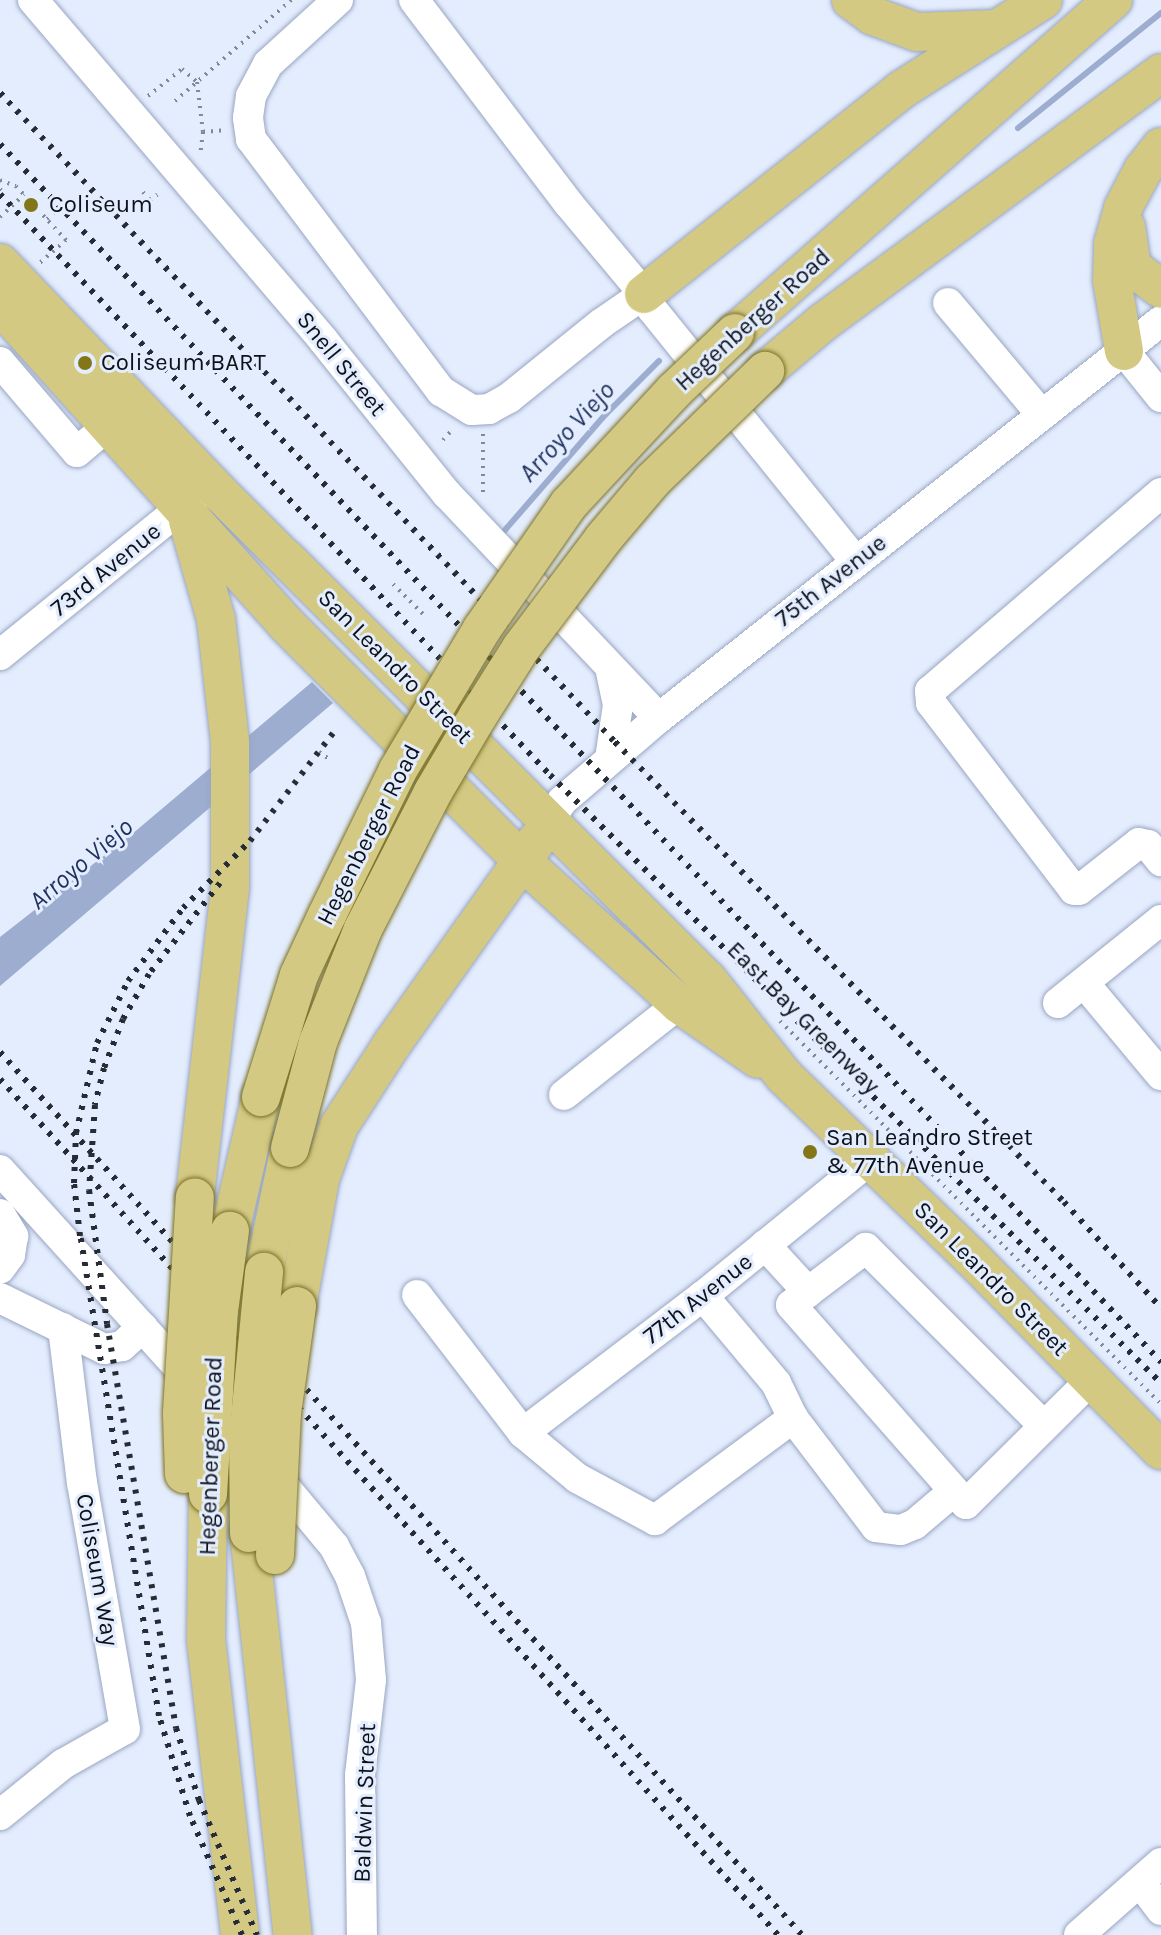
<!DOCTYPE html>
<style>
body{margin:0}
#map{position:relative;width:1161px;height:1935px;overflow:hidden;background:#e4edfe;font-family:Karla,sans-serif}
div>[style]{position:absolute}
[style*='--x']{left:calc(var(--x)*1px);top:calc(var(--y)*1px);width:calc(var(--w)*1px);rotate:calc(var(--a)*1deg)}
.water>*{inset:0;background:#9cadcf}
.stream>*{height:6px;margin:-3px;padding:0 3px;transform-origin:3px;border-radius:3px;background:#9cadcf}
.path>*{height:4px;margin-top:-2px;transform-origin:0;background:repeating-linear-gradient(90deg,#818896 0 2px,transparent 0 8px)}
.roads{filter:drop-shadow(0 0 2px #99a6c2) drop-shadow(0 0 2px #99a6c2)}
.minor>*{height:30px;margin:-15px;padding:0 15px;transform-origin:15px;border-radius:15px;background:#fff}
.major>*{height:38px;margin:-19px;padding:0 19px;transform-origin:19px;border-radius:19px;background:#d3c983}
.rail>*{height:6px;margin-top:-3px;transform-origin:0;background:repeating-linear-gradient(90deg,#262c36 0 4px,transparent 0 12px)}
.bridges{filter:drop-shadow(0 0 2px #7a7129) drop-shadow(0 0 2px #7a7129)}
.major-bridge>*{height:38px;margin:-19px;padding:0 19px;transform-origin:19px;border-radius:19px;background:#d3c983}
.dots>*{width:22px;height:22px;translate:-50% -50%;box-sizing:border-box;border:4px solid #e4edfe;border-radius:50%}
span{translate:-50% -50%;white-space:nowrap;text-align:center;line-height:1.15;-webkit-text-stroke:6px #e4edfe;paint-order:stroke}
.poi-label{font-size:24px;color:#0c111a}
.left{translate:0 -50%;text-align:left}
.street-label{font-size:24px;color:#0c111a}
.water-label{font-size:26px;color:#1e305d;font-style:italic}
</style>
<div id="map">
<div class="water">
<i style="clip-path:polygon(312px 682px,333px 703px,0 986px,0 937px,138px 829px)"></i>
</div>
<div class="stream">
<i style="--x:1018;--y:128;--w:184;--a:-38.8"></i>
<i style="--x:505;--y:530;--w:154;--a:-49"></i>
<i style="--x:606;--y:414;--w:75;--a:-45"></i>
</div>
<div class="path">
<i style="--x:148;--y:96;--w:43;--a:-38.5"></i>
<i style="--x:182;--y:69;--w:20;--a:41"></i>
<i style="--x:197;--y:82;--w:50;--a:83.2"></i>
<i style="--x:203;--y:132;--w:24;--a:97"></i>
<i style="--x:175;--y:101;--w:154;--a:-41"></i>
<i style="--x:203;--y:132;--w:21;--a:-5"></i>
<i style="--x:0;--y:180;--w:17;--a:21"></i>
<i style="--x:16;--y:186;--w:74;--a:47.2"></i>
<i style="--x:66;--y:240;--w:35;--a:139"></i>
<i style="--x:0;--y:189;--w:6;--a:45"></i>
<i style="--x:143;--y:192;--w:11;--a:49"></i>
<i style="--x:150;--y:200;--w:9;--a:-36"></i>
<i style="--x:0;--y:217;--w:33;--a:-43"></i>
<i style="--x:47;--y:219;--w:23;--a:-41"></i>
<i style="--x:483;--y:434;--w:63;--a:90"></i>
<i style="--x:443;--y:440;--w:15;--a:-48"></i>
<i style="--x:393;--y:584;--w:47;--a:45"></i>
<i style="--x:319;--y:752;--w:12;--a:35"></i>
<i style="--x:780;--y:1021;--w:540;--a:45.15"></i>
</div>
<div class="roads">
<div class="minor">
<i style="--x:33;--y:0;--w:447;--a:49.5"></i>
<i style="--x:323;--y:340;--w:198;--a:51.2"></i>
<i style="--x:447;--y:494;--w:308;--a:46.6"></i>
<i style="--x:338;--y:0;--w:95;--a:137.6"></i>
<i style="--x:268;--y:64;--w:36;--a:118"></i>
<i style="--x:251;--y:96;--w:22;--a:98"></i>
<i style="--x:248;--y:118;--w:21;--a:82"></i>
<i style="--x:251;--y:139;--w:316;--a:53"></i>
<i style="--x:441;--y:391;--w:36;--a:32"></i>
<i style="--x:472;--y:410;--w:17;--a:-3"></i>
<i style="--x:489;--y:409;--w:23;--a:-29"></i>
<i style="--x:509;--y:398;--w:119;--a:-38.9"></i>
<i style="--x:602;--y:323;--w:51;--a:-34.6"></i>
<i style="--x:414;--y:0;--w:255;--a:52.8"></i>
<i style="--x:568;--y:203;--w:119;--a:50.1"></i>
<i style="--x:644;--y:294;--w:17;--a:62"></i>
<i style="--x:652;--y:309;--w:325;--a:51.1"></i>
<i style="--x:948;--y:303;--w:146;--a:50"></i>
<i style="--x:1124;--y:351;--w:59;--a:51.2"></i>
<i style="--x:0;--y:362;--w:118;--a:49.5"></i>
<i style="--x:77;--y:452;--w:42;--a:-40.2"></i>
<i style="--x:1161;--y:493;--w:304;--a:139.4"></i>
<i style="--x:930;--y:691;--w:12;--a:85"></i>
<i style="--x:931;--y:703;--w:235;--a:52.6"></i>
<i style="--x:1074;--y:890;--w:5;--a:0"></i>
<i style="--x:1079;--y:890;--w:76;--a:-38.1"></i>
<i style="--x:1139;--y:843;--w:9;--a:13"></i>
<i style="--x:1148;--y:845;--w:21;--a:51"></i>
<i style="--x:0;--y:655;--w:254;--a:-39.1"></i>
<i style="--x:610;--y:759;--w:55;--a:-81.6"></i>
<i style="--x:618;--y:705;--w:39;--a:-102"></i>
<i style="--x:548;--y:822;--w:25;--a:-56"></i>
<i style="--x:562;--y:801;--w:128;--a:-40.6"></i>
<i style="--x:659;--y:718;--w:640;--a:-38.34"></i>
<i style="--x:1084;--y:983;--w:120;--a:50.1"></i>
<i style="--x:1058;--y:1003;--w:132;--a:-38.9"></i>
<i style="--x:564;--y:1095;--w:147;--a:-38.4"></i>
<i style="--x:0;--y:1170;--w:290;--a:47.9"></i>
<i style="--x:0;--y:1214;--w:26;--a:59"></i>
<i style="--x:13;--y:1236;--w:19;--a:99"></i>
<i style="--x:10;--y:1255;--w:17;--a:126"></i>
<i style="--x:765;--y:1245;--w:64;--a:47.5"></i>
<i style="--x:417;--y:1295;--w:174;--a:52.5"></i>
<i style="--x:523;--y:1433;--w:70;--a:39.8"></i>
<i style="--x:577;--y:1478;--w:89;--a:28.3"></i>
<i style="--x:655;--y:1520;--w:172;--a:-36.5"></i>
<i style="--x:793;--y:1418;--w:39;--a:-116"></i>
<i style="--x:776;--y:1383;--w:114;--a:-130"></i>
<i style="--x:0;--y:1298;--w:116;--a:26.1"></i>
<i style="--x:104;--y:1349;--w:18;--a:-9"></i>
<i style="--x:122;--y:1346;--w:28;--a:-42"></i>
<i style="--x:793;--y:1418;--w:137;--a:52.7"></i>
<i style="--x:876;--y:1527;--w:25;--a:7"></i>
<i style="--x:901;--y:1530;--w:15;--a:-23"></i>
<i style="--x:915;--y:1524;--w:51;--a:-40.2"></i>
<i style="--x:1044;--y:1426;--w:252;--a:-135"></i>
<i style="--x:866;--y:1248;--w:94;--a:142.8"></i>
<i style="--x:791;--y:1305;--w:265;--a:48.7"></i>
<i style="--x:966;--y:1504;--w:177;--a:-44.8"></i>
<i style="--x:523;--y:1433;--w:226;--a:-37.3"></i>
<i style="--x:703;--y:1296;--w:215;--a:-39.2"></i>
<i style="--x:269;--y:1468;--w:102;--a:50.2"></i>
<i style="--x:334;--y:1546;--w:34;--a:62"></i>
<i style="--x:350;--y:1576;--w:50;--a:71.2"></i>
<i style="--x:366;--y:1623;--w:57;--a:85"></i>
<i style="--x:371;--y:1680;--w:96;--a:96.6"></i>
<i style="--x:360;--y:1775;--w:160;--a:89.3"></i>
<i style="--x:0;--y:1815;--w:81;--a:-39"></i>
<i style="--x:63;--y:1764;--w:71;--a:-29.4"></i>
<i style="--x:125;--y:1729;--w:250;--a:-99.9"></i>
<i style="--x:82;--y:1483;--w:156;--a:-97"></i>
<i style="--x:1140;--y:1882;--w:35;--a:53"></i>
<i style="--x:1079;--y:1935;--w:109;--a:-41.3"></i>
</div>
<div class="major">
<i style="--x:851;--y:0;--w:27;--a:36"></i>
<i style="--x:873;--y:16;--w:47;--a:20"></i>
<i style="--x:917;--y:32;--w:80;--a:-2.1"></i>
<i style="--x:1126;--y:227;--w:40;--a:81.5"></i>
<i style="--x:1132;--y:267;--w:36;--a:37"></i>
<i style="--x:0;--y:263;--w:320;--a:46.3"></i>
<i style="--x:221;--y:494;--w:687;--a:44.94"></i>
<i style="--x:707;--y:979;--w:124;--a:51.6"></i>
<i style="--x:784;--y:1076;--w:263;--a:44.1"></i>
<i style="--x:973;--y:1259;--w:268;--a:45.5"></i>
<i style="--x:644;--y:294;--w:328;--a:-38.4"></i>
<i style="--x:901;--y:90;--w:168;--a:-32.4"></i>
<i style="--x:0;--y:305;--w:428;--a:48.1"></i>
<i style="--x:286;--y:624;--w:334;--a:45.1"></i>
<i style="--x:522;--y:861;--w:212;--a:42.3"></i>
<i style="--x:679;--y:1004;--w:96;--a:34.8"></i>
<i style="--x:735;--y:333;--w:504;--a:-41.38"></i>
<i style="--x:1124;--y:351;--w:72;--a:-99.6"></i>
<i style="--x:1112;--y:280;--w:36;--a:-88"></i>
<i style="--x:1113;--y:244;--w:37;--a:-74"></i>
<i style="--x:1123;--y:208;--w:43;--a:-62.2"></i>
<i style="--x:1143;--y:170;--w:29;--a:-52"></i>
<i style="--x:765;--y:371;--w:75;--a:-40.1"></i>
<i style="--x:822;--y:323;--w:421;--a:-36.4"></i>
<i style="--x:188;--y:521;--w:102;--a:74.1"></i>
<i style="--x:216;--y:619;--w:124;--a:83.5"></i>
<i style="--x:230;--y:742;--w:146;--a:90"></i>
<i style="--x:230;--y:888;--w:311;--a:96.5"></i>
<i style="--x:230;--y:1231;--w:138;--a:-77"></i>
<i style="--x:264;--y:1272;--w:127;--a:-78.2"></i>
<i style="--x:297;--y:1306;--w:129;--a:-79.7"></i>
<i style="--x:320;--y:1179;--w:56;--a:-70.3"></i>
<i style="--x:339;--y:1126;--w:98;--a:-57.1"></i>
<i style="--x:392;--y:1044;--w:250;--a:-54.6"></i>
<i style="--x:208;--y:1494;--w:146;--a:90.8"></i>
<i style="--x:206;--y:1640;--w:297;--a:83.4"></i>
<i style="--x:249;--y:1533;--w:404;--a:83.8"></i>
</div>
</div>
<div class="rail">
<i style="--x:0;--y:93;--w:894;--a:46.54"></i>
<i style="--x:615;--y:742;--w:643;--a:45.69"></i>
<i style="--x:1064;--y:1202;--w:144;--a:47.5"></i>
<i style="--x:0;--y:144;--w:1683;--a:46.37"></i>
<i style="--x:0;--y:194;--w:800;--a:46.57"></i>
<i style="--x:550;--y:775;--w:862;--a:44.86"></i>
<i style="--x:220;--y:883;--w:115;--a:128"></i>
<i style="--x:149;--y:974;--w:52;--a:120"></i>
<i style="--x:123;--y:1019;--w:53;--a:111.2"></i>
<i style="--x:104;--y:1068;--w:38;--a:104"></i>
<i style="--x:95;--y:1105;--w:85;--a:94"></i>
<i style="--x:89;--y:1190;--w:135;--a:82.3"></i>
<i style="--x:107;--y:1324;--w:410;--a:80.3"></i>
<i style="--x:176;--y:1728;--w:76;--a:72.3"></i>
<i style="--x:199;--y:1800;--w:147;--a:66.8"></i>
<i style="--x:0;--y:1052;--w:1193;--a:47.75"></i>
<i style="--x:0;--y:1079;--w:1157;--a:47.73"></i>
<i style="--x:242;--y:1935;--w:130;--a:-113.6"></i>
<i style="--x:190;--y:1816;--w:105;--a:-107.2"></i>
<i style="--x:159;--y:1716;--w:486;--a:-99.3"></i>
<i style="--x:80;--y:1236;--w:53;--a:-96.5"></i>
<i style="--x:74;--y:1183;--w:50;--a:-87.7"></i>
<i style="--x:76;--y:1133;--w:92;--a:-76.9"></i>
<i style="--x:97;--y:1043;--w:69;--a:-63.4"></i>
<i style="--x:128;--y:981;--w:91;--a:-53"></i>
<i style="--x:183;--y:908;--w:95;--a:-45"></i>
<i style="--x:250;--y:841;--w:138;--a:-52.4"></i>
</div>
<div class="bridges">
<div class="major-bridge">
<i style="--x:261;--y:1097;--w:128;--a:-72.7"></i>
<i style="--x:299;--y:975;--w:66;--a:-65"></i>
<i style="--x:327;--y:915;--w:161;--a:-63.9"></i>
<i style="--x:398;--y:770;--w:164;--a:-59.2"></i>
<i style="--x:482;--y:629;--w:152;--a:-55.2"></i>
<i style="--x:569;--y:504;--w:154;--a:-47.1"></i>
<i style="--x:674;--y:391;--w:84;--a:-43.6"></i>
<i style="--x:290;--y:1148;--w:110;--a:-75.2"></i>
<i style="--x:318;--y:1042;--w:122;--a:-68.3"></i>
<i style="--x:363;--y:929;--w:154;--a:-62.9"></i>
<i style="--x:433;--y:792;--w:88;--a:-59.4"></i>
<i style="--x:478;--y:716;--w:80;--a:-57.7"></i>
<i style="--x:521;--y:648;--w:136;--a:-53"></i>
<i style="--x:603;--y:539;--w:76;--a:-49.8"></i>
<i style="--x:652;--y:481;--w:158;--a:-44.2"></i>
<i style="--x:184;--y:1474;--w:61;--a:-91.9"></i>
<i style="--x:182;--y:1413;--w:216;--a:-86.6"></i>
<i style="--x:208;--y:1494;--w:183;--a:-86.6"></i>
<i style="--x:219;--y:1311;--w:81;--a:-82.2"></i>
<i style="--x:249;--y:1533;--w:94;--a:-90.6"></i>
<i style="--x:248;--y:1439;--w:168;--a:-84.5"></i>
<i style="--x:275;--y:1555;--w:142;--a:-87.2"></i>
<i style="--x:282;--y:1413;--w:108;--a:-82"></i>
</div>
</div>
<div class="dots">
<i style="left:31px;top:205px;background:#837619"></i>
<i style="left:85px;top:363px;background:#837619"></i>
<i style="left:810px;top:1152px;background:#837619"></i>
</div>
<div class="poi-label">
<span class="left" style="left:49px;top:205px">Coliseum</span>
<span class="left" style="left:101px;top:363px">Coliseum BART</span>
<span class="left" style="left:826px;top:1152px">San Leandro Street<br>&amp; 77th Avenue</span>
</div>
<div class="street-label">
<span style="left:753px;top:320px;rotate:-42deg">Hegenberger Road</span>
<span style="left:341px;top:364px;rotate:51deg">Snell Street</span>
<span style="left:106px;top:570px;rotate:-39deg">73rd Avenue</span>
<span style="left:831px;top:581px;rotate:-38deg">75th Avenue</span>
<span style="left:395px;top:667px;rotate:45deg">San Leandro Street</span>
<span style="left:369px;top:835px;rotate:-63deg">Hegenberger Road</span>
<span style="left:803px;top:1018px;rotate:45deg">East Bay Greenway</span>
<span style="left:991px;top:1279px;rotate:45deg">San Leandro Street</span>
<span style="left:698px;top:1299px;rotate:-38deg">77th Avenue</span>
<span style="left:211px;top:1456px;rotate:-88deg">Hegenberger Road</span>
<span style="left:97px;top:1570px;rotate:80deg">Coliseum Way</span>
<span style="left:365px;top:1803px;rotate:-88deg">Baldwin Street</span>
</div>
<div class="water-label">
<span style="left:567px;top:432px;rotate:-47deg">Arroyo Viejo</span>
<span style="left:81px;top:864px;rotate:-40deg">Arroyo Viejo</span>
</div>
</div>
